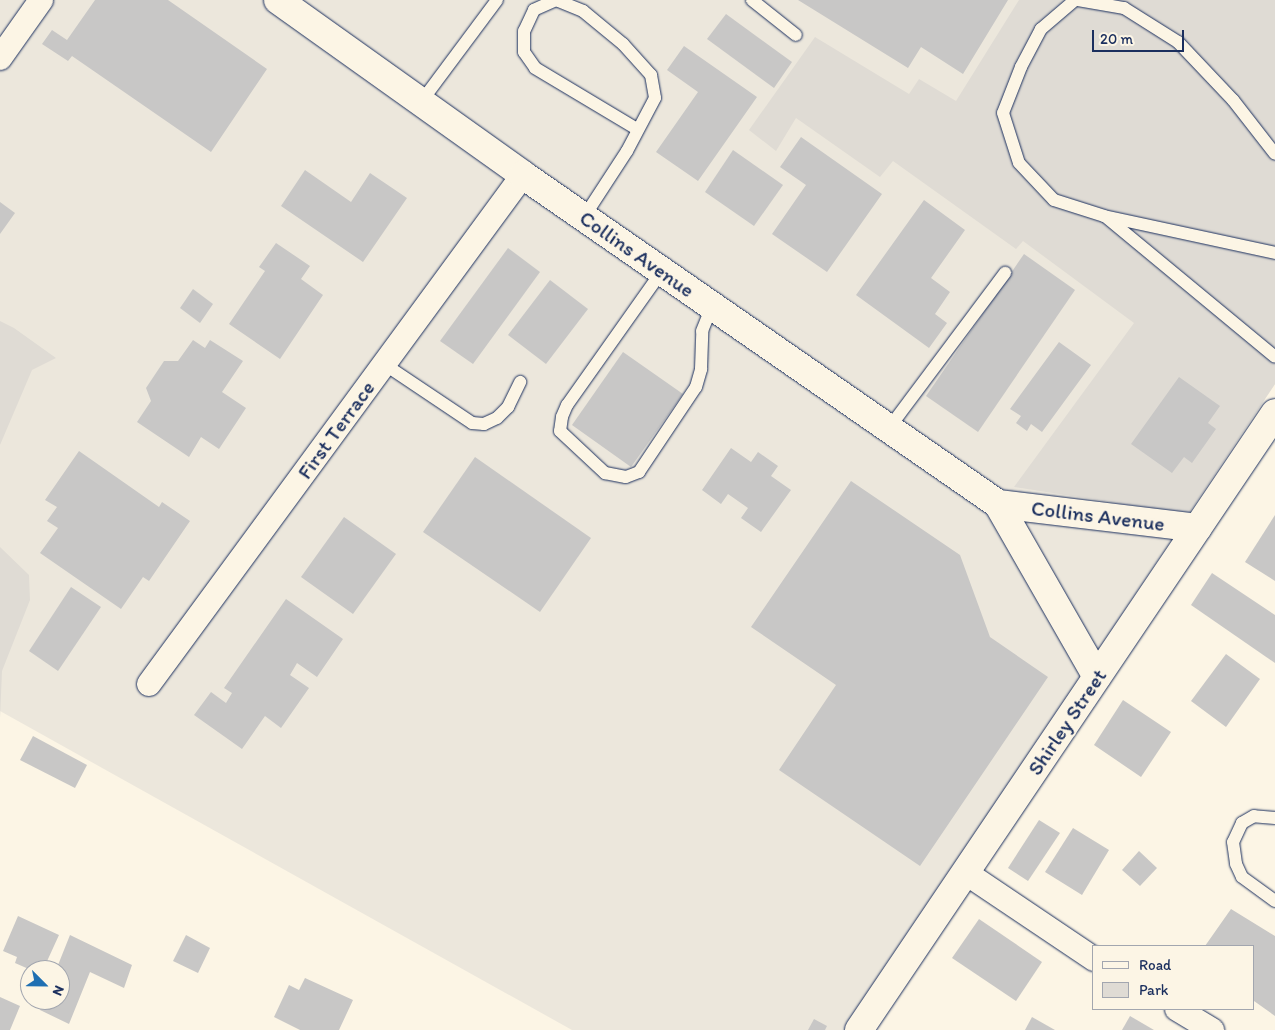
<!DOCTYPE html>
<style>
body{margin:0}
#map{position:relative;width:1275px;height:1030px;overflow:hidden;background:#fcf5e5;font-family:Itim,sans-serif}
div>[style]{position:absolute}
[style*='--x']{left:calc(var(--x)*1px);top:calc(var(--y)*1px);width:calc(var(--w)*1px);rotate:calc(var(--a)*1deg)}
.built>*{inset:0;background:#ece7dc}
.green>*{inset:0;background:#dfdbd4}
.building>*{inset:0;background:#c8c7c6}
.roads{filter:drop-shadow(0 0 1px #1b2f5e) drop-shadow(0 0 1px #1b2f5e)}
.service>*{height:12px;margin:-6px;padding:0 6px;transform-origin:6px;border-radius:6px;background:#fcf5e5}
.minor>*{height:24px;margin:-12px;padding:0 12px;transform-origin:12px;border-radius:12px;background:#fcf5e5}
.tertiary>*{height:28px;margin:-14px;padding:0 14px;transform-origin:14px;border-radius:14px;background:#fcf5e5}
.trunk>*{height:28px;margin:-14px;padding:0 14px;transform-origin:14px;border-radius:14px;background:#fcf5e5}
span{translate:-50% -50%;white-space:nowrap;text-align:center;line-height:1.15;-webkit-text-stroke:4px #fcf5e5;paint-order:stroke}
.street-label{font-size:21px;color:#1b2f5e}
.legend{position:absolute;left:1092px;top:945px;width:162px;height:65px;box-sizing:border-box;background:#fcf5e5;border:1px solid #a2a6af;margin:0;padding:6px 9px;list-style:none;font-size:15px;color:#1b2f5e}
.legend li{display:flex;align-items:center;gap:10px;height:25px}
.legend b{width:25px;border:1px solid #a2a6af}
.north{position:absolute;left:20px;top:960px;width:50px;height:50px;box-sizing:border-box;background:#fcf5e5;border:1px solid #a2a6af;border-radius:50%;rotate:113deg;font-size:14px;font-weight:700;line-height:20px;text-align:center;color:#1b2f5e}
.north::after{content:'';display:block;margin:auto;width:18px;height:22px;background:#1f6fb2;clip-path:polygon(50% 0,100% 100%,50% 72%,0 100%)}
.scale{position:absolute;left:1092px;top:30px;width:92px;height:22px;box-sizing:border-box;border:2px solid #1b2f5e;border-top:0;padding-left:6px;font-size:15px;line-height:18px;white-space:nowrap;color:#1b2f5e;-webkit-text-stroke:4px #fcf5e5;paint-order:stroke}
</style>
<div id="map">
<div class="built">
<i style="clip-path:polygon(0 0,1275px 0,1275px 384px,846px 1030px,572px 1030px,0 711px)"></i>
</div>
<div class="green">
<i style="clip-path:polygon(1019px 0,1275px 0,1275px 384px,1188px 514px,1014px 487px,1134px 323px,1023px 241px,1016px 249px,893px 161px,880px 177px,796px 118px,776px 151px,749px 130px,815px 37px,909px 94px,919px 79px,956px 101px)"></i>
<i style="clip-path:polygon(0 321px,14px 328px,56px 358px,32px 370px,0 445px)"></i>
<i style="clip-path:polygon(0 547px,29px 575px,30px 600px,2px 671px,0 718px)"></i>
</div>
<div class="building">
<i style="clip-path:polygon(95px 0,168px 0,267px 69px,211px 152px,72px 56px,68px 61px,42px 44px,52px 30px,67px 40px)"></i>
<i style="clip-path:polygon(798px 0,1008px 0,963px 74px,921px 47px,908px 68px)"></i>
<i style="clip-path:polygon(726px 14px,792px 62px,774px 88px,707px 39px)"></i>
<i style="clip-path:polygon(684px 46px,757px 97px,698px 181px,656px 152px,698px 92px,667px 70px)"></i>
<i style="clip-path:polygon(801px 137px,882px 194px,827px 272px,772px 234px,806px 185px,780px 167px)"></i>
<i style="clip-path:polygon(733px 150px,783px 185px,754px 226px,705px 192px)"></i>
<i style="clip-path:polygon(305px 170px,351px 202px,370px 173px,407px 198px,363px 262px,281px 206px)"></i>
<i style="clip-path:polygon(924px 200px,965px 230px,931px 278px,950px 292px,935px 314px,947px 323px,929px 348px,856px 295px)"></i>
<i style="clip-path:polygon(0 202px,15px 213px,0 234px)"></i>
<i style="clip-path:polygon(276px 243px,310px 266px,301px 279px,323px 295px,280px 359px,229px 324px,265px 271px,259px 267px)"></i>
<i style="clip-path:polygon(508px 248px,540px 272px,473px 364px,440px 341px)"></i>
<i style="clip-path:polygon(1024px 254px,1075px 290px,978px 432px,926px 396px)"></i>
<i style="clip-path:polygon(550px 280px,588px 309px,546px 364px,508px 335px)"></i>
<i style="clip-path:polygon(193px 289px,213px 304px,200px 323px,180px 308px)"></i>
<i style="clip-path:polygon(193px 340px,205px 348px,210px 340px,243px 361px,222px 392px,246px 408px,219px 449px,201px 437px,189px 457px,137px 422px,151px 401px,146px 388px,164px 361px,178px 361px)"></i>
<i style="clip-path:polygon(1059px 342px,1091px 365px,1042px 432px,1031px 424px,1027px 431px,1016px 423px,1021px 416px,1010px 409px)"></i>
<i style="clip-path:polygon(623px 352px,683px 394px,631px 467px,572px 425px)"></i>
<i style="clip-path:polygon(1179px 377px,1220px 406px,1208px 423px,1216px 429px,1192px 463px,1184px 457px,1172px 473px,1131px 444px)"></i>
<i style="clip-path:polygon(731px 448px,751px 462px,758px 452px,778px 466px,771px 476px,791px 490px,761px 532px,741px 518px,748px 508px,728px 494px,721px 504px,702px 490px)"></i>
<i style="clip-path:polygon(79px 451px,159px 507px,162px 502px,190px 521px,149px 581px,143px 577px,121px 609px,40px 553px,58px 528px,47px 521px,57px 507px,45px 500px)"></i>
<i style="clip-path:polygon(475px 457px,591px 538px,540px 612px,423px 532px)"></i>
<i style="clip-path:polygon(851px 481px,960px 555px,990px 637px,1048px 677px,920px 866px,779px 770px,836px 685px,751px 627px)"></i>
<i style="clip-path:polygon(1275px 515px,1275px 581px,1245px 562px)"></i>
<i style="clip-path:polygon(344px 517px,396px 554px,353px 614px,301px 577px)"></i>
<i style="clip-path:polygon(1212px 573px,1275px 615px,1275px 663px,1191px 605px)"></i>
<i style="clip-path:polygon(71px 587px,101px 607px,58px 671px,29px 651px)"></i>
<i style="clip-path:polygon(286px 599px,343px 639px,317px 677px,297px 663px,290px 675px,309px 688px,281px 728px,265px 716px,242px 749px,194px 715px,211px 692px,226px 703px,232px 693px,224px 688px)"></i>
<i style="clip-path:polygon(1226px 654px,1260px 679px,1226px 727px,1191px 701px)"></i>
<i style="clip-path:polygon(1123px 700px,1171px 732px,1141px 777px,1094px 745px)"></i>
<i style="clip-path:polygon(33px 736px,87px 765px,75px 788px,20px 760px)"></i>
<i style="clip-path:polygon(1039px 820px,1060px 833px,1028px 881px,1008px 868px)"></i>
<i style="clip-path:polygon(1073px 828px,1109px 850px,1082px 895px,1045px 872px)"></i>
<i style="clip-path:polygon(1139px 851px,1157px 868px,1140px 886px,1122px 870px)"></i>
<i style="clip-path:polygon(1231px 909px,1275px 936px,1275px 1016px,1254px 1001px,1254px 946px,1205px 946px)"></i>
<i style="clip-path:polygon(18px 916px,59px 935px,43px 970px,31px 970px,15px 963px,17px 957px,3px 951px)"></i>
<i style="clip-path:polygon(979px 919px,1042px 962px,1016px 1001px,952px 958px)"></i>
<i style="clip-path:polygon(70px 935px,132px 965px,124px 988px,90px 972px,69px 1024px,40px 1010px,44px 1000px,60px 1000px,60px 970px,56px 970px)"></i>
<i style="clip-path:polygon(186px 935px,210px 948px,198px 973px,173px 961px)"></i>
<i style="clip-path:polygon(305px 978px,353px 1000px,339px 1030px,300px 1030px,274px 1017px,289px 985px,299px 990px)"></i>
<i style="clip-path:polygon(0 997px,20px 1006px,10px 1030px,0 1030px)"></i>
<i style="clip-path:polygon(1130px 1016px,1154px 1030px,1122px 1030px)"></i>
<i style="clip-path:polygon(1032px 1017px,1055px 1030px,1025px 1030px)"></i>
<i style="clip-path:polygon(814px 1019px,827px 1026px,825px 1030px,808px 1030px)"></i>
</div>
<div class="roads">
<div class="service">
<i style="--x:556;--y:0;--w:29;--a:22"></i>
<i style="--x:583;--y:11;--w:52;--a:39.5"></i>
<i style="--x:623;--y:44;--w:42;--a:47.9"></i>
<i style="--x:651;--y:75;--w:23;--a:80"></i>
<i style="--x:655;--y:98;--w:60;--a:117.8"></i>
<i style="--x:627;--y:151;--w:79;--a:123.1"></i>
<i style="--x:556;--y:0;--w:24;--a:156"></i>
<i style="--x:534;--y:10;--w:23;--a:115"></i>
<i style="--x:524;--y:31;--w:21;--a:90"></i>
<i style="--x:524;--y:52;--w:19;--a:55"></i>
<i style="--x:535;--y:68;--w:119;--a:30.9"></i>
<i style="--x:752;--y:0;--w:56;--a:38.5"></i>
<i style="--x:1075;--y:0;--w:45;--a:139.5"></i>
<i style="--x:1041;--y:29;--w:43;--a:117.8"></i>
<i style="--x:1021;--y:67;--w:49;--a:111.4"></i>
<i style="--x:1003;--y:113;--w:52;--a:72.3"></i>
<i style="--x:1019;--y:163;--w:51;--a:46.6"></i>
<i style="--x:1054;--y:200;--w:52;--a:17.7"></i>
<i style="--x:1104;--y:216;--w:175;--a:12.2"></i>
<i style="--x:1078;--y:0;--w:47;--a:9.9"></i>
<i style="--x:1124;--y:8;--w:64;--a:32.2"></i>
<i style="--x:1178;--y:42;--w:80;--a:46.5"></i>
<i style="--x:1233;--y:100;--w:68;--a:52.1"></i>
<i style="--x:421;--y:102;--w:127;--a:-53.3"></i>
<i style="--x:1106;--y:217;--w:219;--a:39.6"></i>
<i style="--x:662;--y:271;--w:164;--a:125.3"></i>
<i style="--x:567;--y:405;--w:13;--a:113"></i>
<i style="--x:562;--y:417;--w:14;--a:98"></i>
<i style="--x:560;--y:431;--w:62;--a:43"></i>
<i style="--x:605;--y:473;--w:21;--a:11"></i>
<i style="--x:626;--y:477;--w:14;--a:-21"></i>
<i style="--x:639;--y:472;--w:102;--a:-56.2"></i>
<i style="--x:696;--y:387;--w:19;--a:-74"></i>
<i style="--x:701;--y:369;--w:38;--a:-88"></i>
<i style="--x:702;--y:331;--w:27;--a:-68"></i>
<i style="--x:384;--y:364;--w:106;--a:33.8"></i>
<i style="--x:472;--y:423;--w:12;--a:5"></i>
<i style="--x:484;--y:424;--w:14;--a:-25"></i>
<i style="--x:497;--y:418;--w:16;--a:-45"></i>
<i style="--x:508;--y:407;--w:28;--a:-64"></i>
<i style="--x:889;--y:428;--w:194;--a:-53.2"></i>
<i style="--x:1275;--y:818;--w:21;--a:-175"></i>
<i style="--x:1254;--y:816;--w:14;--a:150"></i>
<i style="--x:1242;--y:823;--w:21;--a:115"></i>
<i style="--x:1233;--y:842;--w:22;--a:82"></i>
<i style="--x:1236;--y:864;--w:14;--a:65"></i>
<i style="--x:1242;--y:877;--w:41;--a:36"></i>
</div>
<div class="minor">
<i style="--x:0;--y:58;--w:71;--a:-54.7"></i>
<i style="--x:149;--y:684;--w:632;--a:-53.69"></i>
<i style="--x:966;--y:873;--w:154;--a:33.9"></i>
<i style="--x:1177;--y:1009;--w:41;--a:31"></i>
</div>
<div class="tertiary">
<i style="--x:278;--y:0;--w:301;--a:35.5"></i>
<i style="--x:523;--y:175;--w:578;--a:34.71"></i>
<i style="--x:998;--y:504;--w:199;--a:60.2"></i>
<i style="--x:998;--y:504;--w:201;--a:6.8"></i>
</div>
<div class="trunk">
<i style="--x:859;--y:1030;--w:744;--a:-56.01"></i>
</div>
</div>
<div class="street-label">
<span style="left:637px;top:254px;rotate:35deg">Collins Avenue</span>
<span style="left:336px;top:430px;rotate:-54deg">First Terrace</span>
<span style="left:1098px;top:516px;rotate:7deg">Collins Avenue</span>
<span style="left:1067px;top:722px;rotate:-56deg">Shirley Street</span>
</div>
<ul class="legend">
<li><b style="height:6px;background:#fcf5e5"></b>Road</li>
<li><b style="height:14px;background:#dfdbd4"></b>Park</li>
</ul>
<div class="north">N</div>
<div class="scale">20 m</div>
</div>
